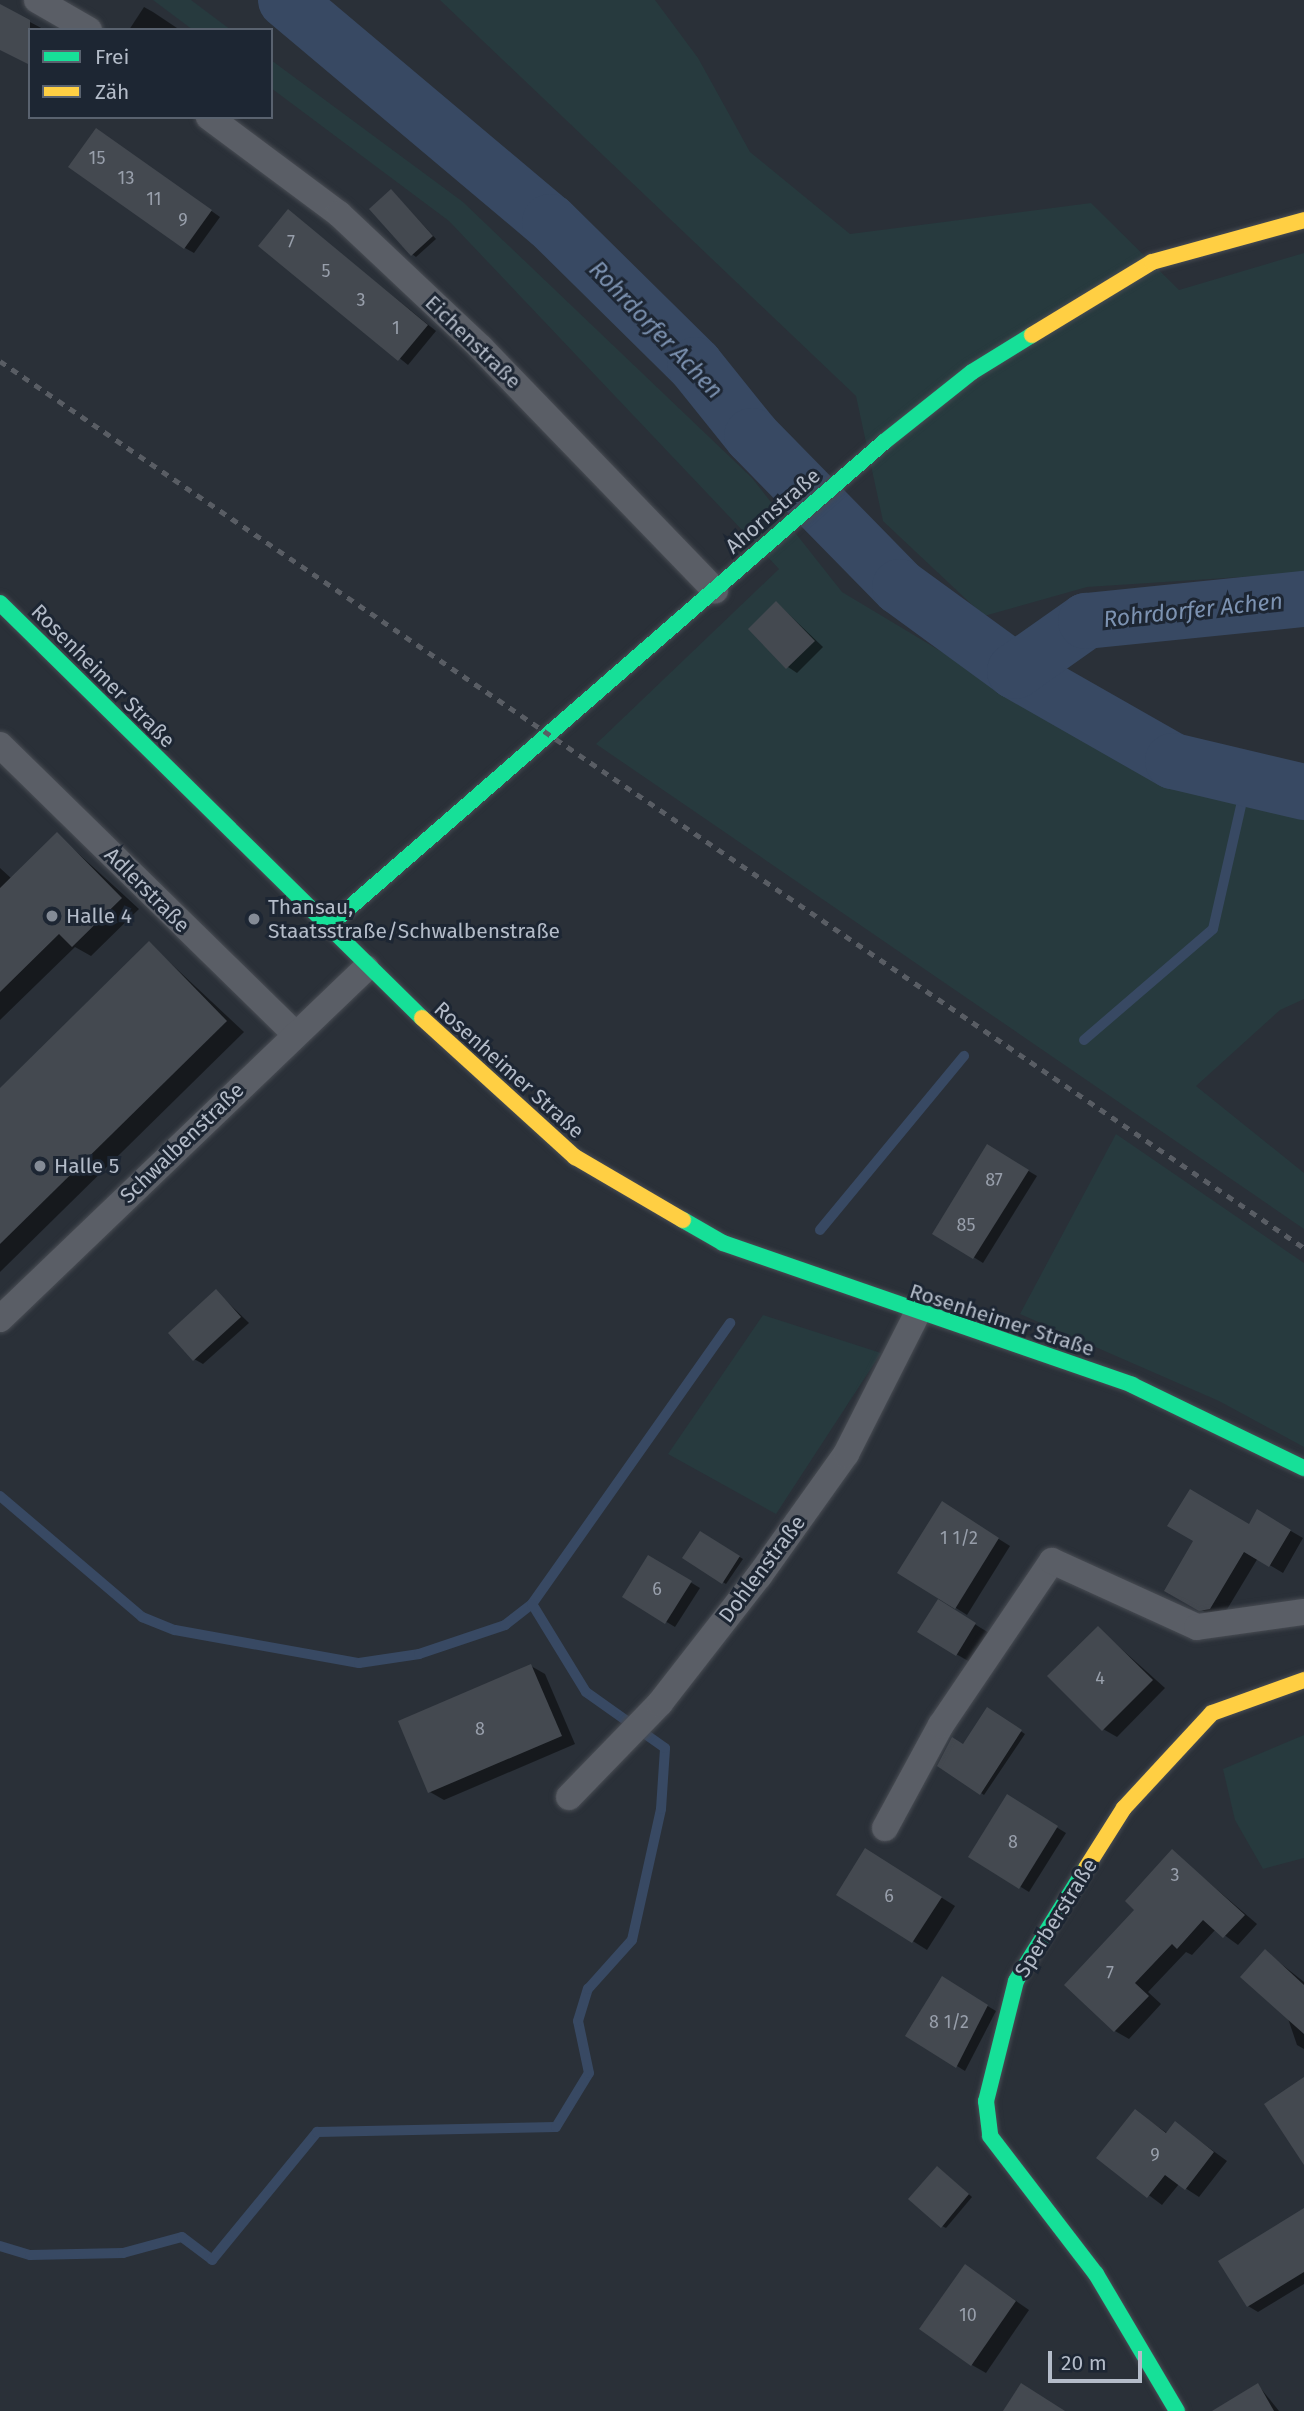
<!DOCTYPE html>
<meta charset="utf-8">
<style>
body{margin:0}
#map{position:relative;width:1304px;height:2411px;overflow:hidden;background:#2a3038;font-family:"Fira Sans",sans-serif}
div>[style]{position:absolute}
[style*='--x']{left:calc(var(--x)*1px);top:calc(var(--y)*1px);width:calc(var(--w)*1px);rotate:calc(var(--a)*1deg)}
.green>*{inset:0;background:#273a3e}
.shadow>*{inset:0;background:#0007}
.stream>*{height:10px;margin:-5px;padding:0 5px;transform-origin:5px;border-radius:5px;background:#384963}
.river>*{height:56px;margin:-28px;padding:0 28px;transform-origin:28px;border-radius:28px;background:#384963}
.building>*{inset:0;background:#444950}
.roads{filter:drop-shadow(0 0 2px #484c53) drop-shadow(0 0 2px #484c53)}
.street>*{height:26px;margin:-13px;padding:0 13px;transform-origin:13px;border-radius:13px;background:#5a5e66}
.fast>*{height:16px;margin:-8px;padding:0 8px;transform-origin:8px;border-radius:8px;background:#16e098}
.slow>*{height:16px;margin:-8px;padding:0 8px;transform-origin:8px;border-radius:8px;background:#ffcf43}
.rail>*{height:5px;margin-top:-2.5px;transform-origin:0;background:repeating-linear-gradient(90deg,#595d64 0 7px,transparent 0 14px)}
.dots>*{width:19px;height:19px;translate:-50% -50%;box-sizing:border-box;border:4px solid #1d2633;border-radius:50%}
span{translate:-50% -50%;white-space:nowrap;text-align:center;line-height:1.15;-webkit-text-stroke:6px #1d2633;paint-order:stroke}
.number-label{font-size:18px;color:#989fab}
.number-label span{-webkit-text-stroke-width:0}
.street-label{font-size:21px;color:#b4bcc9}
.poi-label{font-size:21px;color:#b4bcc9}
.left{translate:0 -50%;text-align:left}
.water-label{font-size:23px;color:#7c92b1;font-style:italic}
.legend{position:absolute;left:28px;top:28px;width:245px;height:91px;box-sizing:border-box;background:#1d2633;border:2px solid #59626f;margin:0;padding:9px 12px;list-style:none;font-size:21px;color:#b4bcc9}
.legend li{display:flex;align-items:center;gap:14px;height:35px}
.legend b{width:35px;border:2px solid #59626f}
.scale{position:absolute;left:1048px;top:2351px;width:94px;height:32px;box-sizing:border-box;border:4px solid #b4bcc9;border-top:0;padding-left:9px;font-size:21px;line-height:24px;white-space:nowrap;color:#b4bcc9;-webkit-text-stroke:5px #1d2633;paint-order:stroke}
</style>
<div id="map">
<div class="green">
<i style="clip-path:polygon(153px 0,191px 0,231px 30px,193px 30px)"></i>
<i style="clip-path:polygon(440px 0,655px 0,698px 58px,750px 152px,850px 234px,1091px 203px,1179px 290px,1304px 253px,1304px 573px,1087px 587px,984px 616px,883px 521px,856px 396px)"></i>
<i style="clip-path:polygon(271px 60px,463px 202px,752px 478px,842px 592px,1157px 781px,1304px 797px,1304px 999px,1280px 1010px,1196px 1086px,1304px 1173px,1304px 1229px,596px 744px,779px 569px,449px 221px,271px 88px)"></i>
<i style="clip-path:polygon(1116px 1134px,1304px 1263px,1304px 1447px,1219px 1401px,1020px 1314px)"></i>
<i style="clip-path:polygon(763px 1315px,881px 1353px,776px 1514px,668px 1454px)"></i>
<i style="clip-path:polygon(1304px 1735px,1304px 1858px,1263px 1869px,1235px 1820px,1223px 1769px)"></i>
</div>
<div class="shadow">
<i style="clip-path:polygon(0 6px,45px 30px,30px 30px,0 48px)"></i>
<i style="clip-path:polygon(144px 7px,153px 12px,180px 30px,129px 30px)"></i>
<i style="clip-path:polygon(106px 136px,220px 217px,194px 253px,185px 248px)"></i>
<i style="clip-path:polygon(392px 191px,436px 239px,416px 257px,412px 254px)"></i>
<i style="clip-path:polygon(288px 211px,436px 331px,408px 365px,261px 246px)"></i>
<i style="clip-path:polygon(777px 603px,823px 647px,797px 673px,788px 667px)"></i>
<i style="clip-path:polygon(57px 834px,139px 909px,91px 956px,75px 947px,0 1020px,0 868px,12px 879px)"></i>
<i style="clip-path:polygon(149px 943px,244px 1032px,0 1272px,0 1090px)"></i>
<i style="clip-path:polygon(988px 1147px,1037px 1176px,983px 1263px,935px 1233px)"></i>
<i style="clip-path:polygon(216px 1291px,249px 1323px,203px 1364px,194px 1359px)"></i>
<i style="clip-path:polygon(954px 1511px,1010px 1546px,967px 1615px,956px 1608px)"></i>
<i style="clip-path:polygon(1258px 1512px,1303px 1538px,1283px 1573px,1258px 1558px,1223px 1616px,1214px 1617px,1166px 1590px,1249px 1526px)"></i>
<i style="clip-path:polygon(700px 1533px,743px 1559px,726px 1584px,684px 1558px)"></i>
<i style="clip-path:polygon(649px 1557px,700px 1588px,675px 1627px,625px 1597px)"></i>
<i style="clip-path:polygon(952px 1610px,989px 1633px,970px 1662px,956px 1654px)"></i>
<i style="clip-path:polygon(1098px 1628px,1165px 1688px,1117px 1737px,1103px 1729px)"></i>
<i style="clip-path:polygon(531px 1666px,545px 1674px,575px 1744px,444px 1800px,430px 1792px)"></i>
<i style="clip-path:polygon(988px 1709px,1025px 1734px,984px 1795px,939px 1765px,964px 1746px)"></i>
<i style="clip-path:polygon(1007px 1797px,1066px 1833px,1029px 1892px,971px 1856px)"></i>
<i style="clip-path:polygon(1172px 1851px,1257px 1924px,1238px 1945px,1216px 1929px,1192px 1955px,1186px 1952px,1148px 1992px,1161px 2004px,1129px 2039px,1115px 2031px,1137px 1910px)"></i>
<i style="clip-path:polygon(880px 1859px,955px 1906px,927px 1950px,838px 1894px)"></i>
<i style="clip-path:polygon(1265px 1951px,1304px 1982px,1304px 2049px,1297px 2045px)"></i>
<i style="clip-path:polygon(942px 1979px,996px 2011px,965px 2071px,907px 2035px)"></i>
<i style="clip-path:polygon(1135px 2111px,1167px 2133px,1175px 2123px,1227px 2161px,1199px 2197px,1179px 2184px,1162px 2205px,1098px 2157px)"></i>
<i style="clip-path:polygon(941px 2170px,972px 2197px,946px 2228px,942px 2226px)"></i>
<i style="clip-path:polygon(1304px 2210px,1304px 2284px,1258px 2312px,1248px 2306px)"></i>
<i style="clip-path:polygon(979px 2275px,1029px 2310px,986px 2373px,972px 2365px)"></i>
<i style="clip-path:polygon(1258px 2385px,1279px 2411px,1218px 2411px)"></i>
</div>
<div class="stream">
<i style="--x:1084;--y:1040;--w:170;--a:-40.7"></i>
<i style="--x:1213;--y:929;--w:154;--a:-77.2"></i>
<i style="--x:820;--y:1230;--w:226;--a:-50.4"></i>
<i style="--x:0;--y:1496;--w:187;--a:40.4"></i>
<i style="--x:142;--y:1617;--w:35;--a:22"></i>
<i style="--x:175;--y:1630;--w:187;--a:10.2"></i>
<i style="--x:359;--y:1663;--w:61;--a:-8.5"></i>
<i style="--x:419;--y:1654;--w:91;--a:-18.6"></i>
<i style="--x:505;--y:1625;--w:34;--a:-38"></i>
<i style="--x:532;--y:1604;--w:344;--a:-54.8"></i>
<i style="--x:0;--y:2246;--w:31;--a:17"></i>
<i style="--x:30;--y:2255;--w:93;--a:-1.2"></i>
<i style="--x:123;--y:2253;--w:61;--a:-15.2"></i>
<i style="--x:182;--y:2237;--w:38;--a:37"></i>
<i style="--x:212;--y:2260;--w:166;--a:-50.6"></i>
<i style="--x:317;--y:2132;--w:239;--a:-1.2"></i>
<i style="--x:556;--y:2127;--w:63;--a:-58.6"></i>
<i style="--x:589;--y:2073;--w:53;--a:-101.9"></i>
<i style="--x:578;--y:2021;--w:34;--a:-73"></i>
<i style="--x:588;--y:1989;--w:66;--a:-48.1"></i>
<i style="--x:632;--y:1940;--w:134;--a:-77.5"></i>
<i style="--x:661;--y:1809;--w:61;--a:-86.2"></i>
<i style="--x:665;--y:1748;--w:97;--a:-144.7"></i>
<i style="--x:586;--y:1692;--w:103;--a:-121.5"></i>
</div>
<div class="river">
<i style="--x:286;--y:0;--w:345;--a:40.1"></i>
<i style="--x:550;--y:222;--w:204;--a:44.6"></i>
<i style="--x:695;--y:365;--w:91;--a:51.2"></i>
<i style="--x:752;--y:436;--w:211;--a:45.6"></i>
<i style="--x:900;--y:587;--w:142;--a:36.1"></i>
<i style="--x:1015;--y:671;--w:182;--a:29.7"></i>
<i style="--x:1173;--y:761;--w:135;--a:13.3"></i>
<i style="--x:1015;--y:671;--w:87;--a:-35.2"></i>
<i style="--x:1086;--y:621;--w:219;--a:-5.8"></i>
</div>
<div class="building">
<i style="clip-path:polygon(0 4px,30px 20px,30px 65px,0 50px)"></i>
<i style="clip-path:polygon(96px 128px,212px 210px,184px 249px,68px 167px)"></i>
<i style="clip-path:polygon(391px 189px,433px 236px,411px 256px,369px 209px)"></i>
<i style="clip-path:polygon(288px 209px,428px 325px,398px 361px,258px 246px)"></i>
<i style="clip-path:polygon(776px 601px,815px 641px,786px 669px,748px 629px)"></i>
<i style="clip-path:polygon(57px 832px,122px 898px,72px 947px,59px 934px,0 992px,0 888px)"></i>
<i style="clip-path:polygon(149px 941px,227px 1021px,0 1244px,0 1088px)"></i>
<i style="clip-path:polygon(987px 1144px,1029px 1170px,973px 1259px,932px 1234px)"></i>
<i style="clip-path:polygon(216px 1289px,241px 1317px,193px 1361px,168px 1333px)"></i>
<i style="clip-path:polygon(1190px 1489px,1249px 1524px,1257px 1509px,1291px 1530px,1269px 1567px,1244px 1552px,1210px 1609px,1199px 1611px,1164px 1591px,1193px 1541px,1167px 1526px)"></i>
<i style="clip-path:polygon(942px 1501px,999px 1538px,955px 1609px,897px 1573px)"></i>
<i style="clip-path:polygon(700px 1531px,740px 1556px,722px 1584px,682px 1558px)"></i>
<i style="clip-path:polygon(648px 1555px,692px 1581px,665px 1624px,622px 1597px)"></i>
<i style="clip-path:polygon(938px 1599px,976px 1623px,956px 1656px,917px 1632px)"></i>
<i style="clip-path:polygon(1098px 1626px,1153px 1680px,1102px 1731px,1047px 1676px)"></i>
<i style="clip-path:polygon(531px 1664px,562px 1736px,428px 1793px,398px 1721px)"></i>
<i style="clip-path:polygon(987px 1707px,1022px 1730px,980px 1795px,937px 1766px,952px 1737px,963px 1744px)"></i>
<i style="clip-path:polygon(1007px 1794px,1058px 1826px,1019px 1889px,968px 1857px)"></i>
<i style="clip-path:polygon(865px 1848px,942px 1897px,912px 1943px,836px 1895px)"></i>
<i style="clip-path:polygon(1172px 1849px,1245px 1915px,1223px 1938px,1203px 1920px,1177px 1949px,1172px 1944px,1135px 1983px,1149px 1996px,1114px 2032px,1064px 1985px,1134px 1910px,1125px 1901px)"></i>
<i style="clip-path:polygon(1265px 1949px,1304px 1985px,1304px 2034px,1240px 1977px)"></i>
<i style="clip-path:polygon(942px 1976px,988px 2005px,956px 2068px,905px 2036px)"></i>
<i style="clip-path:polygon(1304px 2077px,1304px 2165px,1264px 2104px)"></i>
<i style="clip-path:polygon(1135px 2109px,1166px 2133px,1175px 2121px,1214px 2152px,1185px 2190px,1165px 2175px,1147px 2198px,1096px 2158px)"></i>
<i style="clip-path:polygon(937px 2166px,969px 2194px,941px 2228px,908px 2199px)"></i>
<i style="clip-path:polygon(1304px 2208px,1304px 2272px,1247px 2307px,1218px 2261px)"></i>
<i style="clip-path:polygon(965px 2264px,1016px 2301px,971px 2366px,919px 2329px)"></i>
<i style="clip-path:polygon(1021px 2383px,1065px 2411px,1003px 2411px)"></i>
<i style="clip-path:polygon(1258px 2383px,1274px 2411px,1212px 2411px)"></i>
</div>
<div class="roads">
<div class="street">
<i style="--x:37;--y:0;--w:60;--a:30"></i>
<i style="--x:209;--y:117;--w:162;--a:36.7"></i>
<i style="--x:339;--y:214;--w:195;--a:43.3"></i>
<i style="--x:481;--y:348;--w:337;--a:46"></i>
<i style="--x:0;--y:745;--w:413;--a:44.4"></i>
<i style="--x:0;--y:1319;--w:507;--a:-43.8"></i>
<i style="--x:569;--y:1797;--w:131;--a:-45.9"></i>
<i style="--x:660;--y:1703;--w:161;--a:-52.1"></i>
<i style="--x:759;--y:1576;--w:150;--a:-54.5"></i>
<i style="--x:846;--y:1454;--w:157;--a:-63.1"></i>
<i style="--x:885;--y:1828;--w:117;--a:-61.5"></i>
<i style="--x:941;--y:1725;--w:198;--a:-55.9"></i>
<i style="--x:1052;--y:1561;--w:159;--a:24.5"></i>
<i style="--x:1197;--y:1627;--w:108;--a:-8"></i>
</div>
<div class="fast">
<i style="--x:0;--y:603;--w:592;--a:44.52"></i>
<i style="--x:326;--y:928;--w:740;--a:-41.05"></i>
<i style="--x:884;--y:442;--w:112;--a:-38.5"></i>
<i style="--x:972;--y:372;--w:70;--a:-31.7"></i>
<i style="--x:683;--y:1220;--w:46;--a:29.9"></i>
<i style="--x:723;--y:1243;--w:433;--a:19.1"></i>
<i style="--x:1132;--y:1385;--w:191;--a:25.8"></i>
<i style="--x:1086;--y:1868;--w:133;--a:121.8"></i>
<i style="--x:1016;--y:1981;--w:124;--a:104"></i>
<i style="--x:986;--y:2101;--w:35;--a:83"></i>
<i style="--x:990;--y:2136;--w:174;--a:52.5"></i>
<i style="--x:1096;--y:2274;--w:159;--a:59.4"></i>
</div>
<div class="slow">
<i style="--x:1032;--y:335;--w:140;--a:-31.3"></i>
<i style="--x:1152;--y:262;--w:158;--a:-15.4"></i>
<i style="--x:422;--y:1018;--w:207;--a:42.3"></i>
<i style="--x:575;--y:1157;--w:125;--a:30.3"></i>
<i style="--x:1086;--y:1868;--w:71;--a:-57.7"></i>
<i style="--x:1124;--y:1808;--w:129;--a:-47.2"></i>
<i style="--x:1212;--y:1713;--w:98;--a:-19.7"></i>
</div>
</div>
<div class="rail">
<i style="--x:0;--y:361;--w:1577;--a:34.22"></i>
</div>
<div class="dots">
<i style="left:52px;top:916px;background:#848b96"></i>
<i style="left:254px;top:919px;background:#848b96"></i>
<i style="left:40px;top:1166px;background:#848b96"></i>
</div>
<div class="number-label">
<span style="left:97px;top:158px">15</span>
<span style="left:126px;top:178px">13</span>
<span style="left:154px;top:199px">11</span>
<span style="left:183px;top:220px">9</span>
<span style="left:291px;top:242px">7</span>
<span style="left:326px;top:271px">5</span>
<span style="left:361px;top:300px">3</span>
<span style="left:396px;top:328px">1</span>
<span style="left:994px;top:1180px">87</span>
<span style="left:966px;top:1225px">85</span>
<span style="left:959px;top:1538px">1 1/2</span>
<span style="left:657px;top:1589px">6</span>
<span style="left:1100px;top:1678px">4</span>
<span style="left:480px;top:1729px">8</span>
<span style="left:1013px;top:1842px">8</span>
<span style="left:1175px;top:1875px">3</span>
<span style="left:889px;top:1896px">6</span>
<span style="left:1110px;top:1973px">7</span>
<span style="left:949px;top:2022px">8 1/2</span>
<span style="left:1155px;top:2155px">9</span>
<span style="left:968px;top:2315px">10</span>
</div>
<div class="street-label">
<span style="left:473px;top:342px;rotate:44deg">Eichenstraße</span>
<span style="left:773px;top:511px;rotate:-41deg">Ahornstraße</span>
<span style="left:103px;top:676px;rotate:45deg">Rosenheimer Straße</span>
<span style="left:147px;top:890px;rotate:45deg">Adlerstraße</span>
<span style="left:509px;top:1070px;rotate:42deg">Rosenheimer Straße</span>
<span style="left:182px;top:1143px;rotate:-44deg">Schwalbenstraße</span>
<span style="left:1002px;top:1320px;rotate:18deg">Rosenheimer Straße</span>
<span style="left:762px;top:1569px;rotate:-53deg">Dohlenstraße</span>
<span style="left:1056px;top:1918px;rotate:-58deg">Sperberstraße</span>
</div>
<div class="poi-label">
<span class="left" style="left:268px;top:919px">Thansau,<br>Staatsstraße/Schwalbenstraße</span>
<span class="left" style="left:66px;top:916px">Halle 4</span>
<span class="left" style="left:54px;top:1166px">Halle 5</span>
</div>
<div class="water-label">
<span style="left:656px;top:330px;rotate:46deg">Rohrdorfer Achen</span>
<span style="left:1193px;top:610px;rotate:-6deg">Rohrdorfer Achen</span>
</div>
<ul class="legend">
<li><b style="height:9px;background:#16e098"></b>Frei</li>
<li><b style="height:9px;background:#ffcf43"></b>Zäh</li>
</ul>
<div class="scale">20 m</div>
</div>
